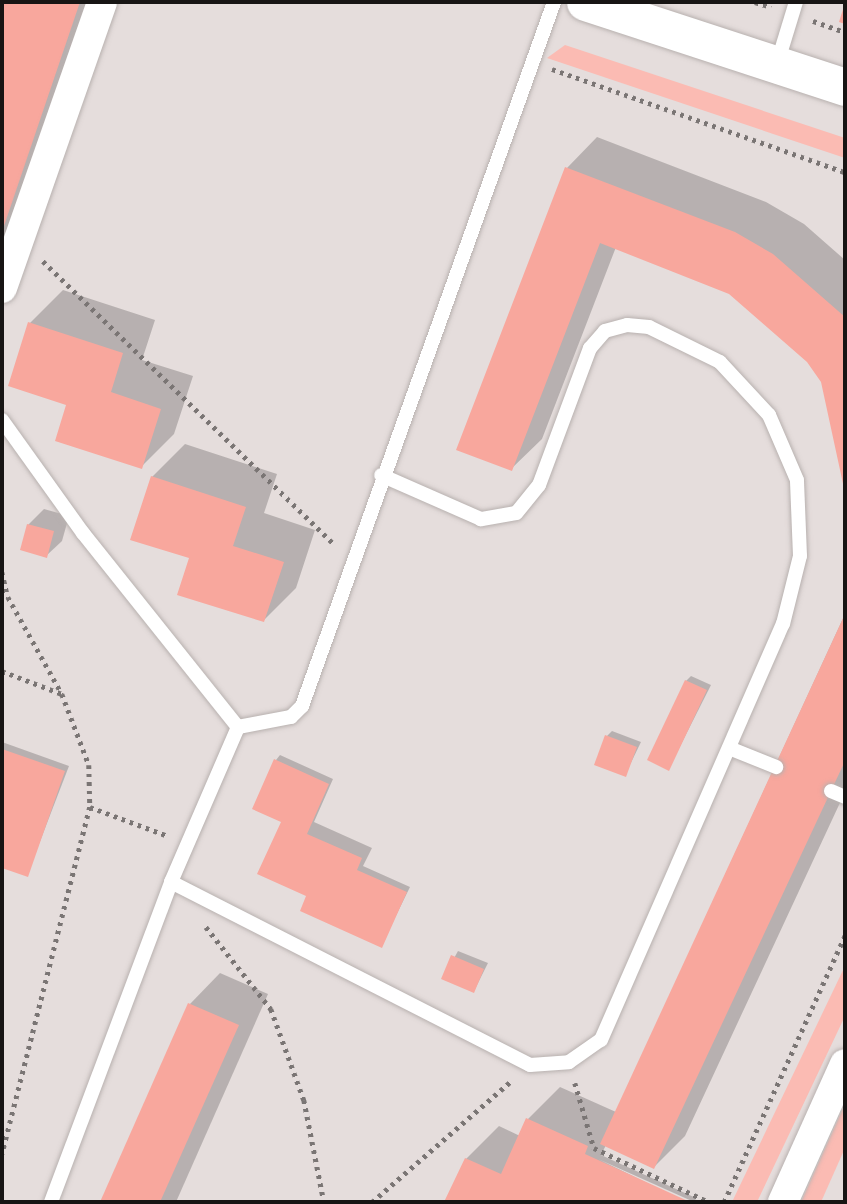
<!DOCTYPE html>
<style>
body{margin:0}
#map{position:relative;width:847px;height:1204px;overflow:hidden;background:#e5dddc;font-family:"Crimson Pro",serif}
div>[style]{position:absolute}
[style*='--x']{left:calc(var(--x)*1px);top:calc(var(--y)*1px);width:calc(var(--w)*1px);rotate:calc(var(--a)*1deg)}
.green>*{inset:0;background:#fbbbb3}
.shadow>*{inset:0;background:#0003}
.building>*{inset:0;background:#f8a79d}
.path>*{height:4.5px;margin-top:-2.25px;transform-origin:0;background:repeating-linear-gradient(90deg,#7a7574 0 3.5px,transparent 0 8.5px)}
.roads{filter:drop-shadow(0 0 2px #b8b1af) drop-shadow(0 0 2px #b8b1af)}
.service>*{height:14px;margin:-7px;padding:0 7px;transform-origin:7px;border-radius:7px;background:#fff}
.minor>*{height:30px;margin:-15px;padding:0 15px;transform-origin:15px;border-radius:15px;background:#fff}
.tertiary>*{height:37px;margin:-18.5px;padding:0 18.5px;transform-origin:18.5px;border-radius:18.5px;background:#fff}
span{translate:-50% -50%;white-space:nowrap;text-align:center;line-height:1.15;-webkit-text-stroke:5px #e5dddc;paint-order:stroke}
.frame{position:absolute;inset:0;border:4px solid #171514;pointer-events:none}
</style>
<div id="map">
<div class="green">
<i style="clip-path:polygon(565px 45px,845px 138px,845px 158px,547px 58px)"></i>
<i style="clip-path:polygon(845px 966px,845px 1016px,757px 1202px,732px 1202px)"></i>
<i style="clip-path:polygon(845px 1104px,845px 1148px,821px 1202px,801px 1202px)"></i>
</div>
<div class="shadow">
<i style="clip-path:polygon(2px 2px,99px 2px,2px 269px)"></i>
<i style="clip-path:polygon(597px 137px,766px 202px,804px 224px,845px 260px,845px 489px,823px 382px,808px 361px,730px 292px,616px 247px,542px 439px,511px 469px,458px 449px,567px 168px)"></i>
<i style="clip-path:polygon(63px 290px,155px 320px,142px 360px,193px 376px,174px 434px,141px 467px,30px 323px)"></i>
<i style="clip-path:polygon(185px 444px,277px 474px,264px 513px,315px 530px,296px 588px,264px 620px,152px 477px)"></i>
<i style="clip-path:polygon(44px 509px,69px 516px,62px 541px,46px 556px,28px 525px)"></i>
<i style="clip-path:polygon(845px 614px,845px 792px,685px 1136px,654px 1167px,606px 1145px,601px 1155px,696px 1198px,694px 1202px,598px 1159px,686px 1202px,446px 1202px,466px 1159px,499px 1126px,520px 1136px,528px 1119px,560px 1087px,616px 1112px)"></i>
<i style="clip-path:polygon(691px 676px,711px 685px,669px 768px,686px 681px)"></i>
<i style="clip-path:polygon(612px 731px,641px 742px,625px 775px,607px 736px)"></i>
<i style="clip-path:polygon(2px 742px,69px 766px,27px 875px,2px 866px)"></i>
<i style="clip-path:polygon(280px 755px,333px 779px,314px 822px,372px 848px,363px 866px,410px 887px,381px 946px,308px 895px,283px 821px,276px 760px)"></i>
<i style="clip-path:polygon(458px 951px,488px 963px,474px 991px,443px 978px)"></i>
<i style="clip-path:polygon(220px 973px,268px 994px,176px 1202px,102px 1202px,190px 1004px)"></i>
</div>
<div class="building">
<i style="clip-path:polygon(2px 2px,80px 2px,2px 232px)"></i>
<i style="clip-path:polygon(845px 3px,845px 24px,839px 22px)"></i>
<i style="clip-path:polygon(565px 167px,735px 232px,773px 254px,845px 317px,845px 493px,821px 382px,807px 362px,729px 294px,600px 243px,512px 471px,456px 450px)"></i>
<i style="clip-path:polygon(28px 322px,123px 353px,111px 392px,161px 409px,142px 469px,55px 441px,66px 405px,8px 386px)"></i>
<i style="clip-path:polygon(151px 476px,246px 507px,233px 546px,284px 562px,264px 622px,177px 595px,189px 558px,130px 540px)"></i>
<i style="clip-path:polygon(27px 524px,54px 531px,47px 558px,20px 550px)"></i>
<i style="clip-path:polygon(845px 614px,845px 761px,654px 1169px,600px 1144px)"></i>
<i style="clip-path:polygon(685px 680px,707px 690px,669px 771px,647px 760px)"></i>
<i style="clip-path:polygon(605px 735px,637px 747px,626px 777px,594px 765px)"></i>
<i style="clip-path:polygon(2px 749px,65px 771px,28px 877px,2px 868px)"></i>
<i style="clip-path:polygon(274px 759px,329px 784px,307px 834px,362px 858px,357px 870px,407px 892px,382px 948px,300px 911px,306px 896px,257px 874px,281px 822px,252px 809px)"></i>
<i style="clip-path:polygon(451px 955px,484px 969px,474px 993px,441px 979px)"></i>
<i style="clip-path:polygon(188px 1003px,239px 1025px,160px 1202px,100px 1202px)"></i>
<i style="clip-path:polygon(526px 1118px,588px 1146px,585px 1154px,690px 1202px,444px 1202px,465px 1158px,501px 1174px)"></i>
</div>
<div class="path">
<i style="--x:755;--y:2;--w:17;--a:17"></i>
<i style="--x:813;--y:21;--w:34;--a:19"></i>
<i style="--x:552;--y:69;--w:311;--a:19.4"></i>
<i style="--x:43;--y:261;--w:407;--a:44.2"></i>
<i style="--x:2;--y:572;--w:26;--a:77"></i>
<i style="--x:8;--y:597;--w:111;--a:60.9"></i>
<i style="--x:62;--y:694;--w:76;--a:69.2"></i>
<i style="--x:89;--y:765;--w:42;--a:88.6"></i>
<i style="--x:90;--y:807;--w:358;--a:104.2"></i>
<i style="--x:2;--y:671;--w:64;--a:21"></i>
<i style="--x:90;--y:807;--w:83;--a:20.4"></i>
<i style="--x:206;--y:927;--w:105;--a:51.6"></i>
<i style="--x:271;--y:1009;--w:97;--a:70.1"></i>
<i style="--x:304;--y:1100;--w:104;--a:78.9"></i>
<i style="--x:575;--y:1083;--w:68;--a:73.7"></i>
<i style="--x:594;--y:1148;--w:127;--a:25.2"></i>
<i style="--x:372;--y:1202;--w:184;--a:-41"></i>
<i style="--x:724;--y:1202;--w:293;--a:-65.6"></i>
</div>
<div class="roads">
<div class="service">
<i style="--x:777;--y:64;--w:65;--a:-73"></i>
<i style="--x:2;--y:420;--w:139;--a:54.4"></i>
<i style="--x:83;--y:533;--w:248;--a:51.4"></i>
<i style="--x:729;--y:748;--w:51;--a:22"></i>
<i style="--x:831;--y:791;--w:15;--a:23"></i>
<i style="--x:171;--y:882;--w:403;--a:27"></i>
<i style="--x:530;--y:1065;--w:39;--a:-4"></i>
<i style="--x:569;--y:1062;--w:39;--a:-35"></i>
<i style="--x:601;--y:1040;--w:454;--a:-66.4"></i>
<i style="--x:783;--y:624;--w:70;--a:-76"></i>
<i style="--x:800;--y:556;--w:76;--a:-92.3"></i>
<i style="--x:797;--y:480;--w:71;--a:-113.3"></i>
<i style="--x:769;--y:415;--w:72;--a:-132.8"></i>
<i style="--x:720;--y:362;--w:79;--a:-153.8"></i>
<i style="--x:649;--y:327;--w:22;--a:-175"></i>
<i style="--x:627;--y:325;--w:23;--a:165"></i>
<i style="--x:605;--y:331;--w:23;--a:131"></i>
<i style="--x:590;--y:348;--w:146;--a:110.4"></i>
<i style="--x:539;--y:485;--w:36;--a:129"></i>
<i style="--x:516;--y:513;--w:36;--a:170"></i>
<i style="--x:481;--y:519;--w:109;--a:-156.3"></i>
<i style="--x:51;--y:1202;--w:342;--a:-69.4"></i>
<i style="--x:171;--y:882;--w:169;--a:-66.6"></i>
<i style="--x:238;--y:727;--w:54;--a:-10.7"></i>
<i style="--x:291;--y:717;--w:16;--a:-45"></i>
<i style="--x:302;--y:706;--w:748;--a:-70.3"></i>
</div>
<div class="minor">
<i style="--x:2;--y:288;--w:303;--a:-70.7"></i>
<i style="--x:783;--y:1202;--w:151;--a:-65.8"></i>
</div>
<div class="tertiary">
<i style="--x:585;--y:2;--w:274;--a:18.1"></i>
</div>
</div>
<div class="frame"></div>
</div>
